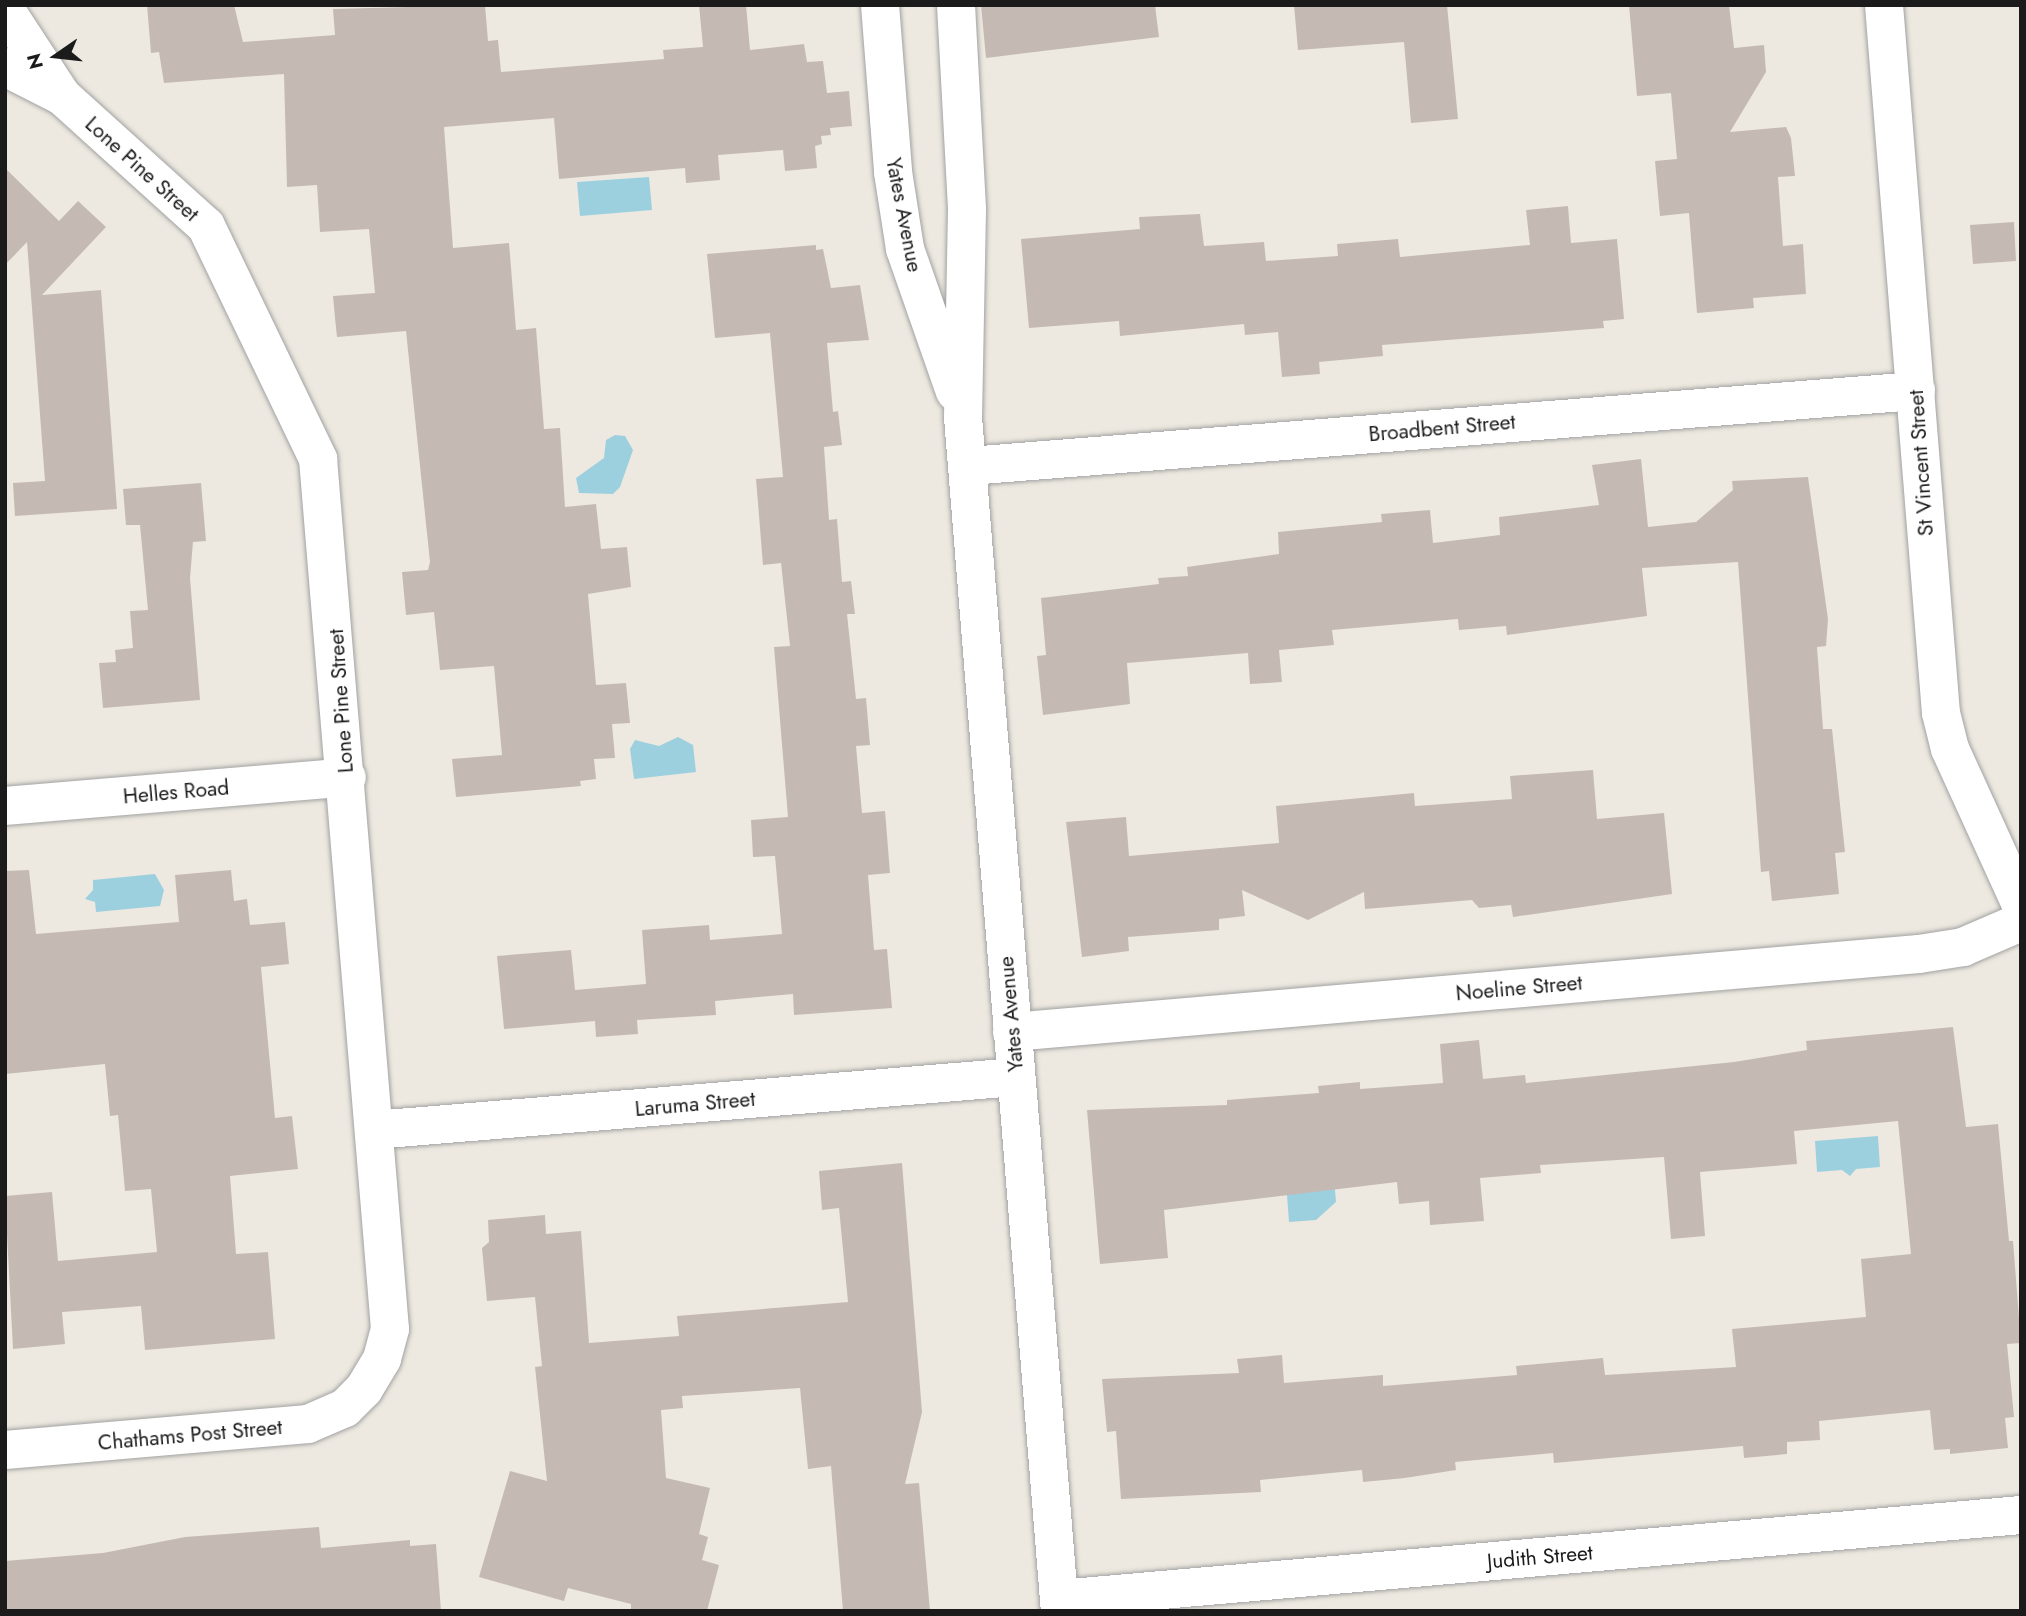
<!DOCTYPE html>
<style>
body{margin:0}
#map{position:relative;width:2026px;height:1616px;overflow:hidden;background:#ede9e0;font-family:Jost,sans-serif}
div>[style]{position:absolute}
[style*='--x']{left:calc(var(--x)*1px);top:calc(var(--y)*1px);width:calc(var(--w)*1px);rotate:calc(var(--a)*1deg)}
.water>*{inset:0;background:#9dd0de}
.building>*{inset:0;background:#c5bab3}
.roads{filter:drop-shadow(0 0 2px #a2a2a2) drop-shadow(0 0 2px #a2a2a2)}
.minor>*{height:38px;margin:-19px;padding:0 19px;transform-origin:19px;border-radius:19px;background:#fff}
span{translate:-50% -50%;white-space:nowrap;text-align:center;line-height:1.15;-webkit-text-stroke:5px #fff;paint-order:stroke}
.street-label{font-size:21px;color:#1b1b1b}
.frame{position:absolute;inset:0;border:7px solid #1b1b1b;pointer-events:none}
.north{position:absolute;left:21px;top:21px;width:70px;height:70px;-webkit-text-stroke:5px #fff;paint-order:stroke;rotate:256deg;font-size:19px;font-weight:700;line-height:28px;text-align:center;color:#1b1b1b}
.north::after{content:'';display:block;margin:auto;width:24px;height:32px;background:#1b1b1b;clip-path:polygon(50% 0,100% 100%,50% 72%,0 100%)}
</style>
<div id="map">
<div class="water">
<i style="clip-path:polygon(649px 177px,652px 210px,580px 216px,577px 182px)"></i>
<i style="clip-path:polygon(615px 435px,625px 436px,633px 450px,620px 487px,613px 494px,579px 493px,576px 478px,604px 458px,606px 440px)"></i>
<i style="clip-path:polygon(678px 737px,693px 745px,696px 772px,634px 779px,630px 749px,635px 740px,659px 746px)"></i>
<i style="clip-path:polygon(155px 874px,164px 890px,160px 906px,96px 912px,95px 902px,85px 899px,93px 890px,93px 880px)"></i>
<i style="clip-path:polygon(1878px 1136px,1880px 1167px,1856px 1169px,1850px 1176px,1842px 1170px,1817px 1172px,1815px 1141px)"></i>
<i style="clip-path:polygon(1334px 1178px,1336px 1202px,1316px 1220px,1289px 1222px,1286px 1182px)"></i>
</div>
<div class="building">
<i style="clip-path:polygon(147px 5px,234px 5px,243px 42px,335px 35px,333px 9px,485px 5px,488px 41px,498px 40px,501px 72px,664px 59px,663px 50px,703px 47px,699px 5px,746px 5px,750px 50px,804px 44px,807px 62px,823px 61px,827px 93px,849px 91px,852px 126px,830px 128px,831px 135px,821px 136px,822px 144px,815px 146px,817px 168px,785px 171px,783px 150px,718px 155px,720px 180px,686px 183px,685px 168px,559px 179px,554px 118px,444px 127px,453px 248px,509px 243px,516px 330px,536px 328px,544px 429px,560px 428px,565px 507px,596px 504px,601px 549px,627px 547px,631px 587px,588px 594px,596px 685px,626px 683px,630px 723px,612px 724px,615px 758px,594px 759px,596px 779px,580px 781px,581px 786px,456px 797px,452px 759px,502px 755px,494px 666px,440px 670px,434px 612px,406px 615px,402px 572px,428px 570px,430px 562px,406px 331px,337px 337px,335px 318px,333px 296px,375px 293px,369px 229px,320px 232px,317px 185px,287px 187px,284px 74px,164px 83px,159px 52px,151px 53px)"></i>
<i style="clip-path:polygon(981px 5px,1155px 5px,1159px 37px,986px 58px)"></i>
<i style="clip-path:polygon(1294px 5px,1447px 5px,1458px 119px,1411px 123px,1404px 42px,1298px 50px)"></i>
<i style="clip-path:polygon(1629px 5px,1729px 5px,1734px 48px,1764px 45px,1766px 72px,1730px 132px,1786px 127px,1791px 138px,1795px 176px,1778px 177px,1783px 246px,1803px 244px,1806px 294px,1753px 298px,1754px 308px,1697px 313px,1689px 213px,1660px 216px,1655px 161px,1677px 159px,1671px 93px,1637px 96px)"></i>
<i style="clip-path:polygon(5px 168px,59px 221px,78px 201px,106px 227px,42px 295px,101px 290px,117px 509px,15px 516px,13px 483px,45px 481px,27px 242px,5px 265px)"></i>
<i style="clip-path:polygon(1568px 206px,1571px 243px,1617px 239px,1624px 319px,1603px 321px,1604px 328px,1382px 345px,1383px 356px,1319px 362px,1320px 374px,1282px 377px,1278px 332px,1245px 335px,1244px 324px,1120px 336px,1119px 321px,1029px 328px,1021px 239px,1140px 229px,1139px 217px,1200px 214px,1204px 246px,1264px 242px,1266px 261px,1338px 256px,1337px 244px,1398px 239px,1400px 257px,1530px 245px,1526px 210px)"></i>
<i style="clip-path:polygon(2014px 222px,2016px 261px,1973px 264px,1970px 225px)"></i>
<i style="clip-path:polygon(816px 245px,816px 250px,823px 249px,831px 288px,860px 285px,869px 340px,827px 343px,833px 412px,838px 411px,842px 445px,824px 447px,829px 520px,837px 519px,842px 582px,851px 581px,855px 614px,847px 614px,856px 699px,866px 698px,870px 745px,856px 746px,862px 813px,885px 811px,890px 873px,868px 875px,874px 950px,887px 949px,892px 1008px,794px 1015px,793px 994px,715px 1001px,716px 1015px,637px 1020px,638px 1034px,596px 1037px,595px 1021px,504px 1029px,497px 956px,571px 950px,575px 990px,646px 984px,642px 930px,709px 925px,710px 940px,782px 934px,775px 856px,753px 857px,751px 820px,788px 817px,774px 647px,790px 646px,781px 563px,763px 565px,756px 479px,783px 477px,770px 333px,715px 338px,707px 254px)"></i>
<i style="clip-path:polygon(1641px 459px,1648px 527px,1696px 522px,1733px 490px,1732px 481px,1808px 477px,1828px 619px,1826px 646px,1817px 647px,1823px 729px,1832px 729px,1845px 852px,1835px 853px,1839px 894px,1772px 901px,1769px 871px,1761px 872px,1738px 562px,1642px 568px,1647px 616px,1507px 635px,1506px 626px,1459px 630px,1458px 619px,1332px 630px,1334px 645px,1279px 650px,1282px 682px,1250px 684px,1248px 653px,1127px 663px,1130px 704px,1043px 715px,1037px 656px,1046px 655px,1041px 598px,1159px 584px,1158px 578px,1188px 576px,1187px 567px,1279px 554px,1278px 532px,1382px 522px,1381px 514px,1430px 510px,1433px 543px,1500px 535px,1499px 517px,1599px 505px,1592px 465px)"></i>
<i style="clip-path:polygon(201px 483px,206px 541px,193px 542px,190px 578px,200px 700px,103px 708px,99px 663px,116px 662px,115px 650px,133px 648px,130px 611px,148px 610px,140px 525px,126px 525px,123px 489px)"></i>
<i style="clip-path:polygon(1593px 770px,1597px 819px,1664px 813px,1672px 894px,1513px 917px,1511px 905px,1479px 908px,1472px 900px,1365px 909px,1364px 892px,1308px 920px,1242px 890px,1245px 916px,1219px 919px,1219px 930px,1128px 937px,1129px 951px,1082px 957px,1066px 822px,1126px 817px,1129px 856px,1279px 843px,1276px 806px,1414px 793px,1415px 806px,1512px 799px,1510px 776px)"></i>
<i style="clip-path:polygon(29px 870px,36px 934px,179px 922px,175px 875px,231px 870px,234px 901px,247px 899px,250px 925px,285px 922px,289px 964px,261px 967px,275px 1118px,292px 1116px,298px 1169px,230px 1176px,236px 1254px,268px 1252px,275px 1339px,145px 1350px,141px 1306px,62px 1312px,65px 1344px,13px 1349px,5px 1196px,52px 1192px,58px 1261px,157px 1252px,151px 1189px,125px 1191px,118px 1115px,110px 1116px,105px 1064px,5px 1074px,5px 871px)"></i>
<i style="clip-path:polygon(1953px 1027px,1966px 1127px,1998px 1124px,2009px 1241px,2013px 1241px,2021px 1343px,2007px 1344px,2014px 1417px,2005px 1418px,2008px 1448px,1950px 1454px,1950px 1449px,1934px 1450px,1930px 1410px,1819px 1421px,1820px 1440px,1787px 1442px,1787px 1454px,1744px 1458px,1743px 1446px,1554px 1463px,1553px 1453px,1455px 1462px,1456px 1470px,1405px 1478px,1363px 1482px,1362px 1470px,1260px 1480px,1261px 1492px,1121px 1499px,1116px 1431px,1107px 1432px,1102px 1379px,1239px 1373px,1237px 1359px,1282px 1355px,1284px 1383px,1383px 1375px,1383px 1386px,1517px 1375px,1516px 1366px,1603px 1358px,1605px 1375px,1736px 1367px,1732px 1329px,1866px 1317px,1861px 1259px,1911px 1254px,1898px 1121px,1794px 1131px,1797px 1164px,1700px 1172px,1705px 1236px,1671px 1239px,1664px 1157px,1540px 1165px,1541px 1173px,1480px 1178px,1484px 1221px,1430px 1225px,1429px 1201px,1399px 1204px,1397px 1182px,1164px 1210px,1168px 1258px,1100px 1264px,1087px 1110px,1227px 1105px,1227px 1100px,1319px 1093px,1318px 1086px,1360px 1082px,1360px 1089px,1443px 1083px,1440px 1044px,1479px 1040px,1483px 1079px,1525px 1075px,1526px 1083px,1734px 1062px,1807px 1050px,1806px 1041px)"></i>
<i style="clip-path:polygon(902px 1163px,922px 1412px,905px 1484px,919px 1483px,930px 1611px,843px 1611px,831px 1466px,808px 1469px,800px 1388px,682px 1396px,683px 1408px,661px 1410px,666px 1478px,710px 1488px,699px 1534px,708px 1537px,702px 1560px,719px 1565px,707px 1611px,631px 1611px,631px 1604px,568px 1588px,564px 1601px,479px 1577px,510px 1471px,547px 1481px,535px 1367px,542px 1366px,535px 1297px,487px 1301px,482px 1248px,489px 1242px,488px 1220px,545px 1215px,546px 1234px,581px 1231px,589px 1343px,679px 1336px,677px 1316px,848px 1302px,839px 1208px,822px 1210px,819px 1171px)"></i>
<i style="clip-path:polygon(319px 1527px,321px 1548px,410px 1540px,410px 1546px,436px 1544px,441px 1611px,5px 1611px,5px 1561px,103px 1553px,185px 1537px)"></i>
</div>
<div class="roads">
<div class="minor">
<i style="--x:880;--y:5;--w:168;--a:85.5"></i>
<i style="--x:893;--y:172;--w:78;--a:81.1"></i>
<i style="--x:905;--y:249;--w:151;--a:70.7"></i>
<i style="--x:956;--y:5;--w:205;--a:86.9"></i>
<i style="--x:967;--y:210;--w:207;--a:91.1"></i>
<i style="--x:963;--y:417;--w:1198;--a:85.36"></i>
<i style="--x:1884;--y:5;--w:710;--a:85.4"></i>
<i style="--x:1941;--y:713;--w:37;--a:76"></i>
<i style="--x:1950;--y:749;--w:171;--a:65.5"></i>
<i style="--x:5;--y:9;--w:104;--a:56.8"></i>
<i style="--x:62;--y:96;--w:194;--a:42.1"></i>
<i style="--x:206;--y:226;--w:259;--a:64.3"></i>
<i style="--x:318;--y:459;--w:873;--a:85.27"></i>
<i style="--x:390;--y:1329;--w:31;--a:105"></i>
<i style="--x:382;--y:1359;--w:35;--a:121"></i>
<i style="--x:364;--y:1389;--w:27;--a:135"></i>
<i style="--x:345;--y:1408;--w:40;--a:156.6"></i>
<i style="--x:308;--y:1424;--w:304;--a:175.1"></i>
<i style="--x:5;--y:67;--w:64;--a:27"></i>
<i style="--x:969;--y:466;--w:950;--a:-4.53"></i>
<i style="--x:5;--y:806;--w:343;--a:-4.8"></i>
<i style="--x:1012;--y:1032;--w:910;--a:-4.92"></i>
<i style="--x:1919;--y:954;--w:45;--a:-9"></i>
<i style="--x:1963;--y:947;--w:63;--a:-23.3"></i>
<i style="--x:374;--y:1130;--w:644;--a:-4.72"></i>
<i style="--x:1059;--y:1599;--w:966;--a:-4.99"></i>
</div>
</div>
<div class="street-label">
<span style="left:142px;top:169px;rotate:42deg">Lone Pine Street</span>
<span style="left:904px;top:215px;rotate:79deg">Yates Avenue</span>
<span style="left:1442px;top:428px;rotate:-5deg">Broadbent Street</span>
<span style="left:1921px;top:463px;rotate:-94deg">St Vincent Street</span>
<span style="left:341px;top:701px;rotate:-94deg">Lone Pine Street</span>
<span style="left:176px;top:792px;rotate:-5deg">Helles Road</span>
<span style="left:1519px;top:988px;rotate:-5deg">Noeline Street</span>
<span style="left:1011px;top:1014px;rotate:-95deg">Yates Avenue</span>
<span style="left:695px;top:1104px;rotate:-5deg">Laruma Street</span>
<span style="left:190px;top:1435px;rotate:-5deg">Chathams Post Street</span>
<span style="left:1540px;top:1557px;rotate:-5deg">Judith Street</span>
</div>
<div class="frame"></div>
<div class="north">N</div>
</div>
